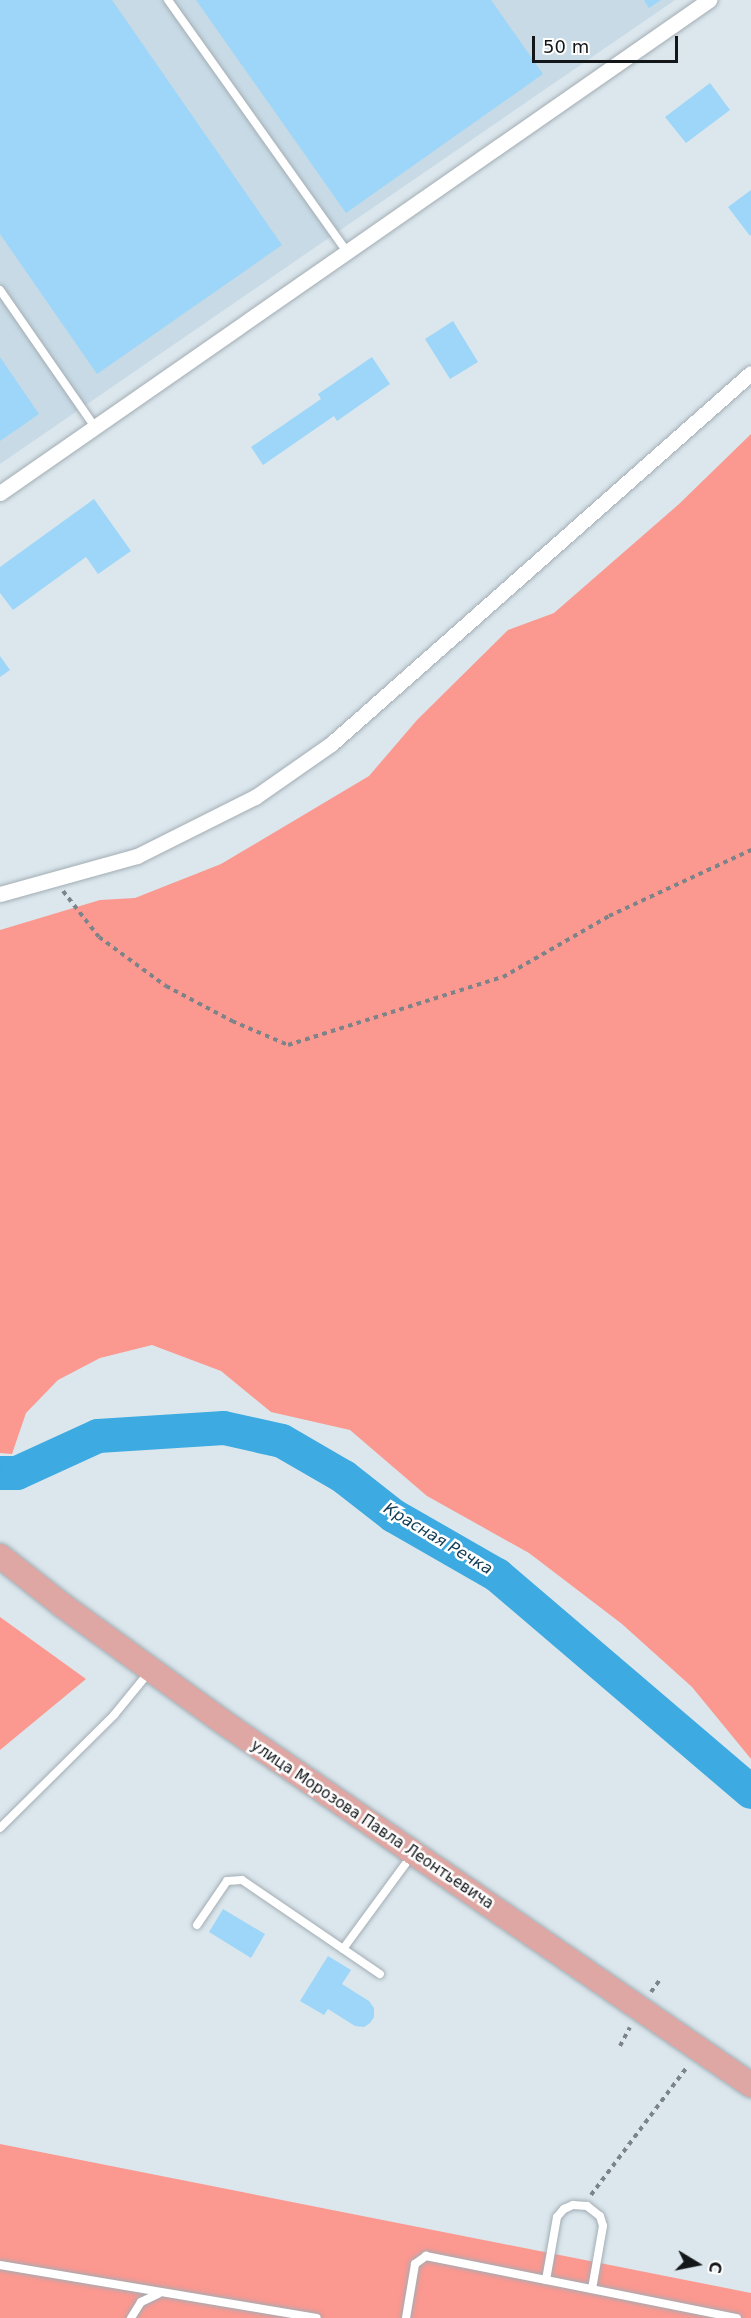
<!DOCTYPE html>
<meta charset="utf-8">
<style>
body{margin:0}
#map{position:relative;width:751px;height:2318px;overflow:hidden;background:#dbe7ed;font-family:"DejaVu Sans",sans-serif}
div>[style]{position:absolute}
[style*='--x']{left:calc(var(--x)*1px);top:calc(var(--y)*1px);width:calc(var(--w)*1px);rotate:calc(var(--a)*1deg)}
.built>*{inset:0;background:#c7dae5}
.green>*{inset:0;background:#fb9890}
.river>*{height:34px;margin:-17px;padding:0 17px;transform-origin:17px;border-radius:17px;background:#3daae1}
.building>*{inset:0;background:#9dd6f8}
.path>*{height:4px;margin-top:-2px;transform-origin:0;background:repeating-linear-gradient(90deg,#7c8489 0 4.5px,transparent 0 9px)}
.roads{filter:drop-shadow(0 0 2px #a3adb4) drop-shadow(0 0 2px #a3adb4)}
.service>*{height:8px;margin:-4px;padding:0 4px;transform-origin:4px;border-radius:4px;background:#fff}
.minor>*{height:15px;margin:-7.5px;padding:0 7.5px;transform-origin:7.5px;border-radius:7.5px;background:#fff}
.primary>*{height:24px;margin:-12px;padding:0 12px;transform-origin:12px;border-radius:12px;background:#dfa7a3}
span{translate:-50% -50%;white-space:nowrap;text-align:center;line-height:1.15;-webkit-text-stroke:5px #fff;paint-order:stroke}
.street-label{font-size:15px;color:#14171a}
.water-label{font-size:16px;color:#103d54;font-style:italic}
.north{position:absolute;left:667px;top:2234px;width:60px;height:60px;-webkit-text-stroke:4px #fff;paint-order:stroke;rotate:100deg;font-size:16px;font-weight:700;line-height:24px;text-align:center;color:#14171a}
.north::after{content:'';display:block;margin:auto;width:21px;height:27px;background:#14171a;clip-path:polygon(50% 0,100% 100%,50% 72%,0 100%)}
.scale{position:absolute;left:532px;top:36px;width:146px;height:27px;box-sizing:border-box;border:3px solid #14171a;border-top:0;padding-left:8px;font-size:18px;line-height:21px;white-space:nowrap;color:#14171a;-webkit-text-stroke:4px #fff;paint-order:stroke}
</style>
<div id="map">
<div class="built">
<i style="clip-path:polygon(0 0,675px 0,0 464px)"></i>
</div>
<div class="green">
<i style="clip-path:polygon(751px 434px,751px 1759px,692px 1687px,622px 1624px,529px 1553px,427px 1496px,350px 1430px,271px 1412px,221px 1371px,152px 1345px,100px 1358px,58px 1380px,26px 1413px,12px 1454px,0 1453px,0 930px,100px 900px,135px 898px,221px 864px,369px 776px,417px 720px,508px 630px,554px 613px,679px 504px)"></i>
<i style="clip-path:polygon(0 1617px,86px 1679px,0 1750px)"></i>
<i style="clip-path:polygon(0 2144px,751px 2293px,751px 2318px,0 2318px)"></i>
</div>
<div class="river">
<i style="--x:0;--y:1473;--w:17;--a:0"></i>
<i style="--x:17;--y:1473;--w:89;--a:-24.6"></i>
<i style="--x:98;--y:1436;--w:126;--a:-3.6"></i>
<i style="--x:224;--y:1428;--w:59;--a:12.6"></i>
<i style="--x:282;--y:1441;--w:72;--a:30.1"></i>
<i style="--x:344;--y:1477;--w:63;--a:38"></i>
<i style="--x:394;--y:1516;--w:119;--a:29.8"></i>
<i style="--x:497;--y:1575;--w:334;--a:40.5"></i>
</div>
<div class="building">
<i style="clip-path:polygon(0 0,112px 0,282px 245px,97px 374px,0 234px)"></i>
<i style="clip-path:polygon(196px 0,491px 0,543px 74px,346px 213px)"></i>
<i style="clip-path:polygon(644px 0,661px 0,649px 8px)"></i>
<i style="clip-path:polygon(710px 83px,730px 110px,686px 143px,665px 117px)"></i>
<i style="clip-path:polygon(751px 190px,751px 234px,750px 236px,728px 207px)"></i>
<i style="clip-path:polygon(453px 321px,478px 362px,450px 379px,425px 339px)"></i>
<i style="clip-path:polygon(0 357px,39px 414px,0 441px)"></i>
<i style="clip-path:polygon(372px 357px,390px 384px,337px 421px,334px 416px,263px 465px,251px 447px,321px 399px,318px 394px)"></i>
<i style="clip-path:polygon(94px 499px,131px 551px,98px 574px,86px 557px,13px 610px,0 593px,0 567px)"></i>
<i style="clip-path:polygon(0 656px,10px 670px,0 677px)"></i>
<i style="clip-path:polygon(223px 1909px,265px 1934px,251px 1958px,209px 1932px)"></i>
<i style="clip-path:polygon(328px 1956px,351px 1970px,342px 1984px,369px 2001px,374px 2008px,374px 2017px,370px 2023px,364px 2027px,355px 2026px,328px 2009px,324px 2015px,300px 2001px)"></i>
</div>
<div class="path">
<i style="--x:63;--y:891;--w:58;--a:52"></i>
<i style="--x:99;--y:937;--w:83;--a:36.2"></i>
<i style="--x:166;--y:986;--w:75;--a:27.9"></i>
<i style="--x:232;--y:1021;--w:61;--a:23.2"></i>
<i style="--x:288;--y:1045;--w:225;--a:-17.6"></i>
<i style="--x:503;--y:977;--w:122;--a:-29.9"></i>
<i style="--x:609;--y:916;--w:157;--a:-24.9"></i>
<i style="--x:651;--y:1992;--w:14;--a:-54"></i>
<i style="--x:620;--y:2046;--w:21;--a:-62"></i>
<i style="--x:591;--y:2195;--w:160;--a:-53.1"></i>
</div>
<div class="roads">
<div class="service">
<i style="--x:168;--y:0;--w:309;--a:54.6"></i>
<i style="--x:0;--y:290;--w:167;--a:55.3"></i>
<i style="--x:0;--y:1828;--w:161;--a:-44.7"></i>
<i style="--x:114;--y:1715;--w:57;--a:-50.7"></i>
<i style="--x:197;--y:1925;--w:53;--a:-55.7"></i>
<i style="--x:227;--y:1881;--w:15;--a:-4"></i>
<i style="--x:242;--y:1880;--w:167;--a:34.3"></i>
<i style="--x:343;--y:1949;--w:117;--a:-53.7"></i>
<i style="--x:0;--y:2265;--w:321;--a:9.5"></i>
<i style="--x:546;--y:2280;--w:64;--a:-80.1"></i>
<i style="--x:557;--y:2217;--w:11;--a:-49"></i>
<i style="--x:564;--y:2209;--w:10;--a:-24"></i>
<i style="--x:573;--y:2205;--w:14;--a:4"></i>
<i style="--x:587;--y:2206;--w:16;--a:38"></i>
<i style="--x:600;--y:2216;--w:10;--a:73"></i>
<i style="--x:603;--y:2226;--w:64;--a:99.9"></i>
<i style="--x:131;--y:2318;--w:19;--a:-58"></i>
<i style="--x:141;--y:2302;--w:19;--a:-25"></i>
<i style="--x:406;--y:2318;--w:55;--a:-80.5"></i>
<i style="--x:415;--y:2264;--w:14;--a:-36"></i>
<i style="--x:426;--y:2256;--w:317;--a:11.3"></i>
</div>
<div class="minor">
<i style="--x:0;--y:493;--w:864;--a:-34.81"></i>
<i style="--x:0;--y:894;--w:142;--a:-15.5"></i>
<i style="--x:137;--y:856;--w:132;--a:-26.6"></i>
<i style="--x:255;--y:797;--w:93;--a:-34.9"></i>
<i style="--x:331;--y:744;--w:560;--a:-41.46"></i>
</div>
<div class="primary">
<i style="--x:0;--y:1556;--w:79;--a:38.3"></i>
<i style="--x:62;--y:1605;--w:199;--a:36"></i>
<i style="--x:223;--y:1722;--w:641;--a:34.51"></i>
</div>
</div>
<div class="street-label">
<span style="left:372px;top:1825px;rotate:34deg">улица Морозова Павла Леонтьевича</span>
</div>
<div class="water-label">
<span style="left:438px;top:1539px;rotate:31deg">Красная Речка</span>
</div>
<div class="north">С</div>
<div class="scale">50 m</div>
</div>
